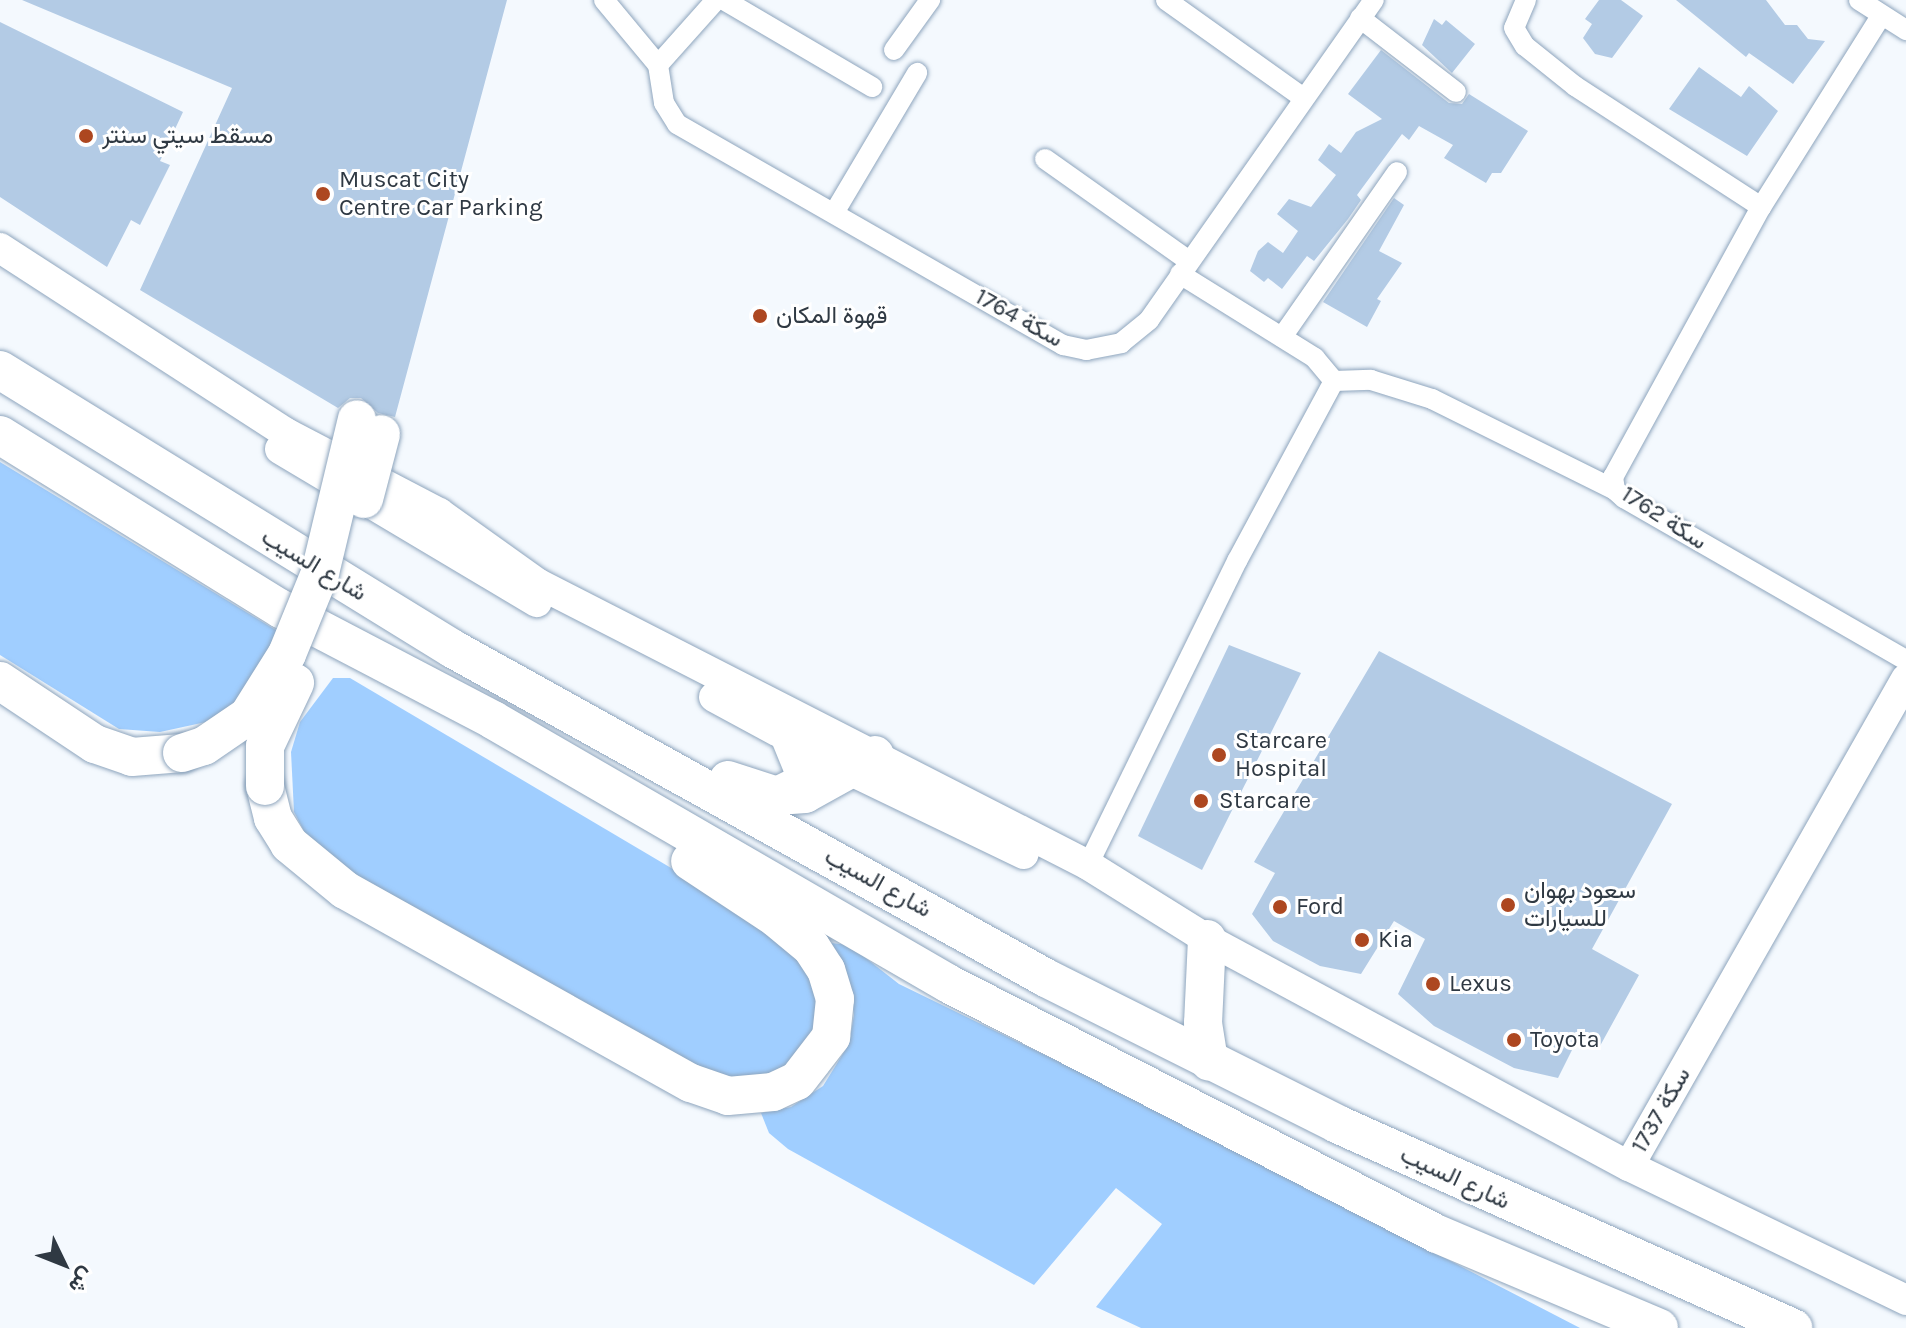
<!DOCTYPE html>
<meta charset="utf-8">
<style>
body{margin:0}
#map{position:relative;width:1906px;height:1328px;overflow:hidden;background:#f4f9fe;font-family:Karla,Vazirmatn,sans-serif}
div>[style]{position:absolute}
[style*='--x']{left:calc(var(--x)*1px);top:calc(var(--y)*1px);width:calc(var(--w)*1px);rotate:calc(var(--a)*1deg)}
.green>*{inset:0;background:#a0ceff}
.building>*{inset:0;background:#b3cbe5}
.roads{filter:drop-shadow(0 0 2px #8ea5bd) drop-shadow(0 0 2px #8ea5bd)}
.street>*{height:20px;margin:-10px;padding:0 10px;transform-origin:10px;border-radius:10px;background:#fff}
.secondary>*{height:30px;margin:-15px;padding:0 15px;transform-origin:15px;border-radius:15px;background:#fff}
.highway>*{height:38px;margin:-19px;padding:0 19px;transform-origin:19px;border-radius:19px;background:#fff}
.bridges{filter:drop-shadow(0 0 2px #8ea5bd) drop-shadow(0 0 2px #8ea5bd)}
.highway-bridge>*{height:38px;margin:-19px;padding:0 19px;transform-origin:19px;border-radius:19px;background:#fff}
.dots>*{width:22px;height:22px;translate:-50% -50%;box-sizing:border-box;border:4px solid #fff;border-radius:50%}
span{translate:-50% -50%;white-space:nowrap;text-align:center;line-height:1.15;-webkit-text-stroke:6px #fff;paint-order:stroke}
.poi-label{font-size:24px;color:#2f3943}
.left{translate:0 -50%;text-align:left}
.street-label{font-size:24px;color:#2f3943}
.north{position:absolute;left:24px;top:1224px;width:80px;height:80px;-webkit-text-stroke:6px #fff;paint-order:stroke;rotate:133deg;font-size:22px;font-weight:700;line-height:32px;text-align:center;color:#2f3943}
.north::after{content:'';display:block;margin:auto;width:28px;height:36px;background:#2f3943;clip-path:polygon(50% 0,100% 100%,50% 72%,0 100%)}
</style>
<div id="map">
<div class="green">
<i style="clip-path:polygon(0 462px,284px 635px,231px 707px,206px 722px,160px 732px,119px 729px,0 655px)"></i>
<i style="clip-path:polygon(333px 678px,350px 678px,754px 917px,806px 960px,824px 1017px,788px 1072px,724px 1081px,360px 887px,305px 833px,294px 812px,291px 752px,300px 722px)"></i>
<i style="clip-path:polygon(831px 943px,849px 945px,899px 984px,1180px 1121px,1580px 1328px,1141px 1328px,1096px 1307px,1162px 1224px,1116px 1188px,1034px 1285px,788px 1149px,769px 1133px,761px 1113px,791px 1107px,823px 1086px,849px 1044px,854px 1015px,850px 983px)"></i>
</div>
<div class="building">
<i style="clip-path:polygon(22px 0,507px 0,395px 417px,378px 413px,361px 398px,350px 398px,338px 408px,140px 290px,232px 88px)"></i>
<i style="clip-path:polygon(1599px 0,1621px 0,1643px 16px,1612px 58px,1595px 54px,1583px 38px,1592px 24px,1585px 19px)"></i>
<i style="clip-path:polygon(1676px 0,1766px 0,1785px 25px,1797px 25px,1808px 39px,1825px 41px,1793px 84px,1749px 53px,1746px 57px)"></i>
<i style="clip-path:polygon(1434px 19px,1442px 25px,1446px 20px,1475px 44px,1452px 73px,1422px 45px)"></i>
<i style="clip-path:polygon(0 22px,183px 112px,160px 161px,170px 165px,140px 225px,131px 220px,107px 267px,0 197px)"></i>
<i style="clip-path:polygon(1381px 50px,1449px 103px,1462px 104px,1469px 94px,1528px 131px,1501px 173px,1492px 173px,1486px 183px,1444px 158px,1453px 145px,1419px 126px,1409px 140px,1402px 134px,1357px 195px,1361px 200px,1348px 219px,1314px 261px,1307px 256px,1282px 289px,1268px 278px,1264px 282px,1250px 271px,1258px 251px,1268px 242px,1283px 253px,1298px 231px,1277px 214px,1289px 199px,1311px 207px,1336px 175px,1318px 160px,1329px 144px,1341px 153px,1356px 132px,1382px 119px,1348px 94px)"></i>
<i style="clip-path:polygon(1699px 67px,1741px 97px,1749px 86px,1778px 111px,1747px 156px,1669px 109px)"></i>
<i style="clip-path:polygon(1394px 198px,1404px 205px,1379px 251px,1402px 263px,1377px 299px,1381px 301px,1367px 327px,1323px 302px)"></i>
<i style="clip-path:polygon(1229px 645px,1301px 673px,1202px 870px,1138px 836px)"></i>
<i style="clip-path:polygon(1379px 651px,1672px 804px,1592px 949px,1639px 975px,1600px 1046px,1579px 1036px,1558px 1078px,1514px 1068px,1434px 1026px,1398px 994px,1425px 939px,1394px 921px,1361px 974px,1320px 966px,1273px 941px,1252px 914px,1275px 873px,1254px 862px)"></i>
</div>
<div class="roads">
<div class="street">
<i style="--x:604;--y:0;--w:85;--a:50.3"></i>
<i style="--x:716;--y:0;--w:87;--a:131.7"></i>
<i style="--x:658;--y:65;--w:38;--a:81"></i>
<i style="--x:664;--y:103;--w:25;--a:58"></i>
<i style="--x:677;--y:124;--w:445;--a:29.8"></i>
<i style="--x:1063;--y:345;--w:24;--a:12"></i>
<i style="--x:1086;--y:350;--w:36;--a:-11"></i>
<i style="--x:1121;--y:343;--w:36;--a:-39"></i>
<i style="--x:1149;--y:320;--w:391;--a:-54.9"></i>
<i style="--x:724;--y:0;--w:172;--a:30.4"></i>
<i style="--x:1166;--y:0;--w:167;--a:35.5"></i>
<i style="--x:1526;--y:0;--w:30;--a:113"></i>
<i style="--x:1514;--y:28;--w:21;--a:59"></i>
<i style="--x:1525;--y:46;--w:64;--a:38.7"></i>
<i style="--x:1575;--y:86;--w:222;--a:33"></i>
<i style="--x:1859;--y:0;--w:56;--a:32.6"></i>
<i style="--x:1881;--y:16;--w:226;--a:122.1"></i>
<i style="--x:1761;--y:207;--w:308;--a:118.7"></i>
<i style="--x:1613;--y:477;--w:13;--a:81"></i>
<i style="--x:1615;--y:490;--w:12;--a:42"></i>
<i style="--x:1624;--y:498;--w:325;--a:29.9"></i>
<i style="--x:1360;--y:18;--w:121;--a:37.6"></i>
<i style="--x:894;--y:50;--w:62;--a:-54.2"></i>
<i style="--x:1045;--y:159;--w:176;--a:35.3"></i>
<i style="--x:834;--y:213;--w:163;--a:-59.3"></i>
<i style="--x:1282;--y:337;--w:201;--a:-55.1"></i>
<i style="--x:1334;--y:381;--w:37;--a:-2"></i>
<i style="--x:1371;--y:380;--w:64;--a:17.3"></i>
<i style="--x:1432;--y:399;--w:204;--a:26.4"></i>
<i style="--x:1088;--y:865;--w:339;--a:-63.9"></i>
<i style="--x:1237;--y:561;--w:204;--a:-61.7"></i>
<i style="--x:1334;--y:381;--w:30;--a:-130"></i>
<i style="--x:1315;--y:358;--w:159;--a:-148.1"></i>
</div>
<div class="secondary">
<i style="--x:0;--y:248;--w:341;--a:32.9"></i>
<i style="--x:286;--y:433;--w:173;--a:27.6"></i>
<i style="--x:439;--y:513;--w:120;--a:35.5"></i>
<i style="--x:537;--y:583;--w:619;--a:27.1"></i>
<i style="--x:1088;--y:865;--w:140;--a:31.9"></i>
<i style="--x:1207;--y:939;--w:479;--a:28.3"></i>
<i style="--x:1629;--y:1166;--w:560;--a:-60.37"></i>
<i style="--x:280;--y:449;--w:299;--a:30.8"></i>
<i style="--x:714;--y:697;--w:151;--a:28.4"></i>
<i style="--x:847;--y:769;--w:196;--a:25.7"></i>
<i style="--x:1629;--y:1166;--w:308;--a:25.8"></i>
</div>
<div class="highway">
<i style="--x:0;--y:370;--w:532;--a:31.63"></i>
<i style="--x:453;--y:649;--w:678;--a:29.02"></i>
<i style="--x:1046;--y:978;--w:326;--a:26.6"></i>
<i style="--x:1337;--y:1124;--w:500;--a:24.1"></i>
<i style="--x:0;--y:435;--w:331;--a:31.8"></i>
<i style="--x:281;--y:609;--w:239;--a:27.6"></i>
<i style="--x:493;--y:720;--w:527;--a:30.07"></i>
<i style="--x:949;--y:984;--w:548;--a:27.13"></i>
<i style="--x:1437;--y:1234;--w:241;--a:22.9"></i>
<i style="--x:0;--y:681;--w:114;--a:33.6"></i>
<i style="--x:95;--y:744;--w:39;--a:19"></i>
<i style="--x:132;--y:757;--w:50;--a:-4.6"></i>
<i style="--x:728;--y:780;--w:52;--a:18.1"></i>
<i style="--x:777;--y:796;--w:28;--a:-4"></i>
<i style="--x:805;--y:794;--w:80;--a:-29.1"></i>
<i style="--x:265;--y:786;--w:33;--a:76"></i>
<i style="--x:273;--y:818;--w:31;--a:58"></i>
<i style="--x:289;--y:844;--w:72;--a:39.4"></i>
<i style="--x:345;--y:890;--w:396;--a:29.2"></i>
<i style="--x:691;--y:1083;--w:39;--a:19"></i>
<i style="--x:728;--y:1096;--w:45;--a:-5.1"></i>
<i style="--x:773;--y:1092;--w:26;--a:-25"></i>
<i style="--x:797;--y:1081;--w:56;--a:-52.3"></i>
<i style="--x:831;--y:1037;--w:38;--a:-84"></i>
<i style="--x:835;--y:999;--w:30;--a:-107"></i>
<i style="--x:826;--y:970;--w:27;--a:-123"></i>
<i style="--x:811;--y:947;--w:45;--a:-140.4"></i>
<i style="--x:776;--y:918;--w:103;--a:-146.5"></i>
<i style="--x:777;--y:796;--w:25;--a:-26"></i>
<i style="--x:800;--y:785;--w:12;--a:-66"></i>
<i style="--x:805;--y:774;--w:38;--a:-112"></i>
<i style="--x:1207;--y:939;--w:84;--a:92.7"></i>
<i style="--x:1203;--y:1023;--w:39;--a:81"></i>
</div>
</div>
<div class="bridges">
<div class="highway-bridge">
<i style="--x:364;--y:499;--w:67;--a:-75.3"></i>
<i style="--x:182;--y:753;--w:23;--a:-18"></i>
<i style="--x:204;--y:746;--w:53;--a:-34.3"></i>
<i style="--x:248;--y:716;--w:73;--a:-57.8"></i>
<i style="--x:287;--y:654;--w:87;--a:-67.8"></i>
<i style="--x:320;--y:573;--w:158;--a:-76.5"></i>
<i style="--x:265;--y:786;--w:40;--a:-90"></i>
<i style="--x:265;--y:746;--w:70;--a:-64.5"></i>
</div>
</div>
<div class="dots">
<i style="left:86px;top:136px;background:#ad4720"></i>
<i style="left:323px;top:194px;background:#ad4720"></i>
<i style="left:760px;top:316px;background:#ad4720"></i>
<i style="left:1219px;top:755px;background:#ad4720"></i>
<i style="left:1201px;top:801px;background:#ad4720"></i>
<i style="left:1508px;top:905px;background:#ad4720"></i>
<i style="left:1280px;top:907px;background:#ad4720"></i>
<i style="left:1362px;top:940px;background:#ad4720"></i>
<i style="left:1433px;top:984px;background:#ad4720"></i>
<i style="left:1514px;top:1040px;background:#ad4720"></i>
</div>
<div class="poi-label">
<span class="left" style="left:102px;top:136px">مسقط سيتي سنتر</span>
<span class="left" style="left:339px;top:194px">Muscat City<br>Centre Car Parking</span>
<span class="left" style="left:776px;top:316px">قهوة المكان</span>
<span class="left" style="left:1235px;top:755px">Starcare<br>Hospital</span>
<span class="left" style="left:1219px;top:801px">Starcare</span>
<span class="left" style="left:1524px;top:905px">سعود بهوان<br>للسيارات</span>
<span class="left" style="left:1296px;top:907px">Ford</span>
<span class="left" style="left:1378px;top:940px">Kia</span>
<span class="left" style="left:1449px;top:984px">Lexus</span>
<span class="left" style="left:1530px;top:1040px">Toyota</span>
</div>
<div class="street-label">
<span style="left:1019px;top:318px;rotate:29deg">سكة 1764</span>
<span style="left:1664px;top:518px;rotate:33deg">سكة 1762</span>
<span style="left:314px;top:565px;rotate:31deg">شارع السيب</span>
<span style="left:878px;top:883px;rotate:29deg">شارع السيب</span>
<span style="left:1661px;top:1110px;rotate:-60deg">سكة 1737</span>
<span style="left:1455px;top:1178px;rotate:25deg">شارع السيب</span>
</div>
<div class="north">ش</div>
</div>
